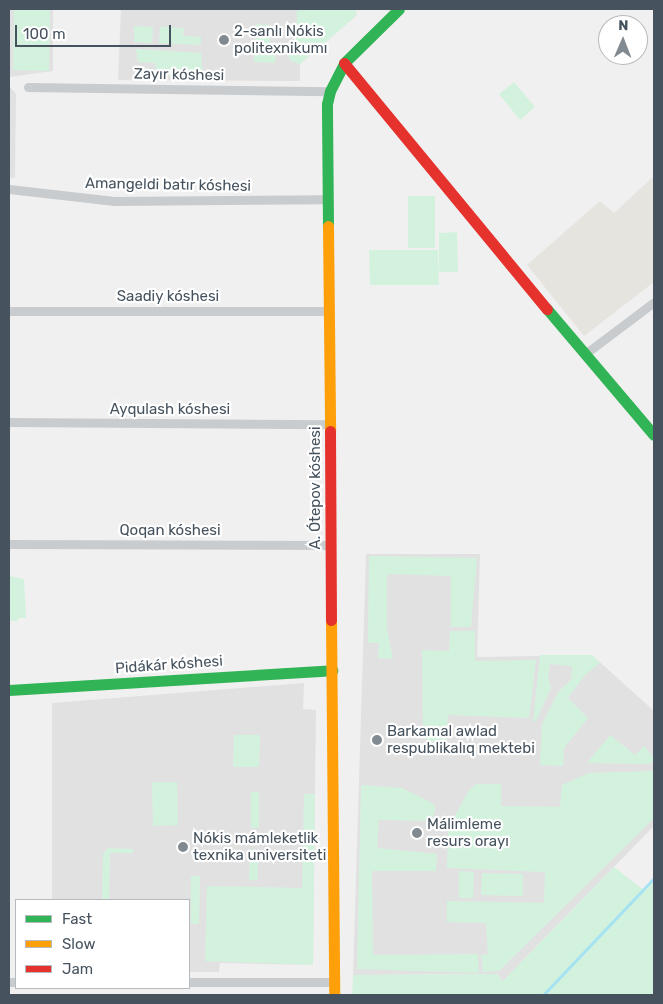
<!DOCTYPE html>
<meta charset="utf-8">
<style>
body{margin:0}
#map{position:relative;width:663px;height:1004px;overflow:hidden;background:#f1f0f0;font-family:Rubik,sans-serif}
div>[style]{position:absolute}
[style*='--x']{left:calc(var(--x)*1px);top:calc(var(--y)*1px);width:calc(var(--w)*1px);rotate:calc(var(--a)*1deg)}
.commercial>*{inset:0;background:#e6e4de}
.education>*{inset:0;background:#e2e1e2}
.green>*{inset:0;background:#d3f2de}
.stream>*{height:3px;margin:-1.5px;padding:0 1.5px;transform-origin:1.5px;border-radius:1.5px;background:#a5e2f2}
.street>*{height:9px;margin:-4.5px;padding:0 4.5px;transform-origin:4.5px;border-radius:4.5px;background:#c9cccf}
.fast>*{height:11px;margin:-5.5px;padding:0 5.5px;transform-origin:5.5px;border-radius:5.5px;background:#30b455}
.slow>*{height:11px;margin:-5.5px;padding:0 5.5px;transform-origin:5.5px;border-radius:5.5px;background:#ff9f0a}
.jam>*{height:11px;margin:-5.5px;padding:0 5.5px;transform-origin:5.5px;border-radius:5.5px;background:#e5322d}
.dots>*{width:14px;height:14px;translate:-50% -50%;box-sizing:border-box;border:2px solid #fff;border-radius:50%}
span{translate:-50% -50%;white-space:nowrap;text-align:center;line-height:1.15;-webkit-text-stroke:4.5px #fff;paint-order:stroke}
.poi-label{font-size:15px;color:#46535e}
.left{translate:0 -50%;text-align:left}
.street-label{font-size:15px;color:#46535e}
.frame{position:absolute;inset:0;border:10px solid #46535e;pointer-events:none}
.legend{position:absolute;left:15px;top:899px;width:175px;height:90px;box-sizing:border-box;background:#fff;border:1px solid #b5babf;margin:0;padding:6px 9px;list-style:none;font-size:15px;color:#46535e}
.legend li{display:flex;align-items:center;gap:10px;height:25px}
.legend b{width:25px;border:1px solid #b5babf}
.north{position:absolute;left:598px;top:15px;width:50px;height:50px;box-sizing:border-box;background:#fff;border:1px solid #b5babf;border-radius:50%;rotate:1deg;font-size:14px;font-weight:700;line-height:20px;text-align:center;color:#46535e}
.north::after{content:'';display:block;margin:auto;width:18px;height:22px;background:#828a91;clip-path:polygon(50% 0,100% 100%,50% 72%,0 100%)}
.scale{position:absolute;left:15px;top:25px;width:156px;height:22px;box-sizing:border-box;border:2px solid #46535e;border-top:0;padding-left:6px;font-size:15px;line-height:18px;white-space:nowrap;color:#46535e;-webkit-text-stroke:4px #fff;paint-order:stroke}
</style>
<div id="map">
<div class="commercial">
<i style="clip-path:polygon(654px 176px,654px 282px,584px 336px,527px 265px,600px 201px,614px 213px)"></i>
</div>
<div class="education">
<i style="clip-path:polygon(9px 9px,53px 9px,53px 71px,9px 77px)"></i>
<i style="clip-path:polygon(121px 9px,355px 9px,357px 15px,300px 64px,300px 81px,118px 80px)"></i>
<i style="clip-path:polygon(9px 86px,16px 94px,15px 178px,9px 178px)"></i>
<i style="clip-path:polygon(366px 554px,480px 554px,477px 657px,592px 655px,654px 711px,654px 826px,503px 981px,497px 974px,353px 975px)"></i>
<i style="clip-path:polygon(304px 683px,303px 709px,316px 710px,313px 965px,220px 963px,219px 972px,189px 972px,189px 900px,52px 900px,52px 703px)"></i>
</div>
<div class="green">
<i style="clip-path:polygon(14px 9px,50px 9px,49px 71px,13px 70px)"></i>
<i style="clip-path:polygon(297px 9px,355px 9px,357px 15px,300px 64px,291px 61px,287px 54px,288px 43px,296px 43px)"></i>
<i style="clip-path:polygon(256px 24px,270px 25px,270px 43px,277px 43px,275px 63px,254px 62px)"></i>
<i style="clip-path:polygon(134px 26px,153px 27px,152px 43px,134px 42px)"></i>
<i style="clip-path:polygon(160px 27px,184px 28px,183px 36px,201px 37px,201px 45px,159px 43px)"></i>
<i style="clip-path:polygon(136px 49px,201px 53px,203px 75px,157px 76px,155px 63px,138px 62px)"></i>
<i style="clip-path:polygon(514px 82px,535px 107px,520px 120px,499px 94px)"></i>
<i style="clip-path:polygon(408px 196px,435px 196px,435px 248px,408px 248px)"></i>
<i style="clip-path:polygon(457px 232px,458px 272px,439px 272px,439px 233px)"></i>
<i style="clip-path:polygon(369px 250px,438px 250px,439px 285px,370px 285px)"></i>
<i style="clip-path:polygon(369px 556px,477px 558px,471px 627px,451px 627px,451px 576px,387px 574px,387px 629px,393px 659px,378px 658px,379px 643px,368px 643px)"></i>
<i style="clip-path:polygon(9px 576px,24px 579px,26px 618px,18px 618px,18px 621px,9px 621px)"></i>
<i style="clip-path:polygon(450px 631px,475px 631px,475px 661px,536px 660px,529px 718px,448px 715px,445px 746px,427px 740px,423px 734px,422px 650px,449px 651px)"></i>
<i style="clip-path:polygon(540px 655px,592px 655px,600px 663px,585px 675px,568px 698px,588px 718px,564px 748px,563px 766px,540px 765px,542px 724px,559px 691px,571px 680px,572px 666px,550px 664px,548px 677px,551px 688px,536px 721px,533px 721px)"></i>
<i style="clip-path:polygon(234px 735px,260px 735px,259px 767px,233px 767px)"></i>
<i style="clip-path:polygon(610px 735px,635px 755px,644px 746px,654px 759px,650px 764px,587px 763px)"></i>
<i style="clip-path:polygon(654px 771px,654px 818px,499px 971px,483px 972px,481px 955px,488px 954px,486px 923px,447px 922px,447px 901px,544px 903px,545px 872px,447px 868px,448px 828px,469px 790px,476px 784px,501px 784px,501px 806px,560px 807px,562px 785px,589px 773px)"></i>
<i style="clip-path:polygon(152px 782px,177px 782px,178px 825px,153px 826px)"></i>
<i style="clip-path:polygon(361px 785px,402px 788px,434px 804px,435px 810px,432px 821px,379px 820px,377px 848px,437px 854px,436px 871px,372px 871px,373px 955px,478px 954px,479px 973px,357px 969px)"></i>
<i style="clip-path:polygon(251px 792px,259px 792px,259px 828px,251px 828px)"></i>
<i style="clip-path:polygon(304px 794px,315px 794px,313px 965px,205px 961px,207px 886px,302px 888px)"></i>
<i style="clip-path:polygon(108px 848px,133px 849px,133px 853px,110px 853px,109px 900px,102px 900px,103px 854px)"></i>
<i style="clip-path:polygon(250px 849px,258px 850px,258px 880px,249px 880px)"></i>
<i style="clip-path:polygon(614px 867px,645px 891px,654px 882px,654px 995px,352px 995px,353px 975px,497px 974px,503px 981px)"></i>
<i style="clip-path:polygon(459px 871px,474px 872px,473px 898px,459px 898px)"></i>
<i style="clip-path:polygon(482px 873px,523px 874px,523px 896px,481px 895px)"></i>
<i style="clip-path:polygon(191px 876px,200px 876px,199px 924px,191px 924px)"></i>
</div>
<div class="stream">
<i style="--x:543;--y:995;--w:161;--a:-46.5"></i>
</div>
<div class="street">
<i style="--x:28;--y:87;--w:302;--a:0.8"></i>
<i style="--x:9;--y:189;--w:106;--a:6.5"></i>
<i style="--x:114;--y:201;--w:214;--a:-0.5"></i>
<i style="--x:9;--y:311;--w:319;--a:0"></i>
<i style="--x:585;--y:354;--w:86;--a:-37"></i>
<i style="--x:9;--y:422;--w:322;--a:0.4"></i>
<i style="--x:9;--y:544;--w:321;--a:0.2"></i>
<i style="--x:9;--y:982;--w:7;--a:0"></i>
<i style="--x:189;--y:982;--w:145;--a:0"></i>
</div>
<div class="fast">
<i style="--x:328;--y:226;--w:122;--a:-90.5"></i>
<i style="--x:327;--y:104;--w:13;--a:-77"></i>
<i style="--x:330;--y:91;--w:31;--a:-63"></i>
<i style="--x:344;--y:63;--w:77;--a:-44.5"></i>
<i style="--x:547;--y:309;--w:165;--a:49.7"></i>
<i style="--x:9;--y:690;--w:324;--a:-3.5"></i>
</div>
<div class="slow">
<i style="--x:328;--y:226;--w:205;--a:89.4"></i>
<i style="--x:331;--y:620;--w:375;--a:89.5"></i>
</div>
<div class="jam">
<i style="--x:344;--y:63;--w:319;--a:50.5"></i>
<i style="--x:330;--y:431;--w:189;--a:89.7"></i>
</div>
<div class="dots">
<i style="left:224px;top:40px;background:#828a91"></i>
<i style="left:377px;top:740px;background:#828a91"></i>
<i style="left:417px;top:833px;background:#828a91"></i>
<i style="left:183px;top:847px;background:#828a91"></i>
</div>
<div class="poi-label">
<span class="left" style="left:234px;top:40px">2-sanlı Nókis<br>politexnikumı</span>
<span class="left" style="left:387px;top:740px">Barkamal awlad<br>respublikalıq mektebi</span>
<span class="left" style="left:427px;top:833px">Málimleme<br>resurs orayı</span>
<span class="left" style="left:193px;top:847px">Nókis mámleketlik<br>texnika universiteti</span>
</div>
<div class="street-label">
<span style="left:179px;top:75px;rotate:1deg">Zayır kóshesi</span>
<span style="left:168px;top:185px;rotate:1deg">Amangeldi batır kóshesi</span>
<span style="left:168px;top:297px">Saadiy kóshesi</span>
<span style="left:170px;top:410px">Ayqulash kóshesi</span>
<span style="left:316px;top:488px;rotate:-90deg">A. Ótepov kóshesi</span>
<span style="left:170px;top:531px">Qoqan kóshesi</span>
<span style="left:169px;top:665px;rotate:-4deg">Pidákár kóshesi</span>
</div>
<div class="frame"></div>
<ul class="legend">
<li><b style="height:6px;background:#30b455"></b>Fast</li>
<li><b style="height:6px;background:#ff9f0a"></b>Slow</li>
<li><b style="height:6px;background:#e5322d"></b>Jam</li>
</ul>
<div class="north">N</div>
<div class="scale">100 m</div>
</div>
